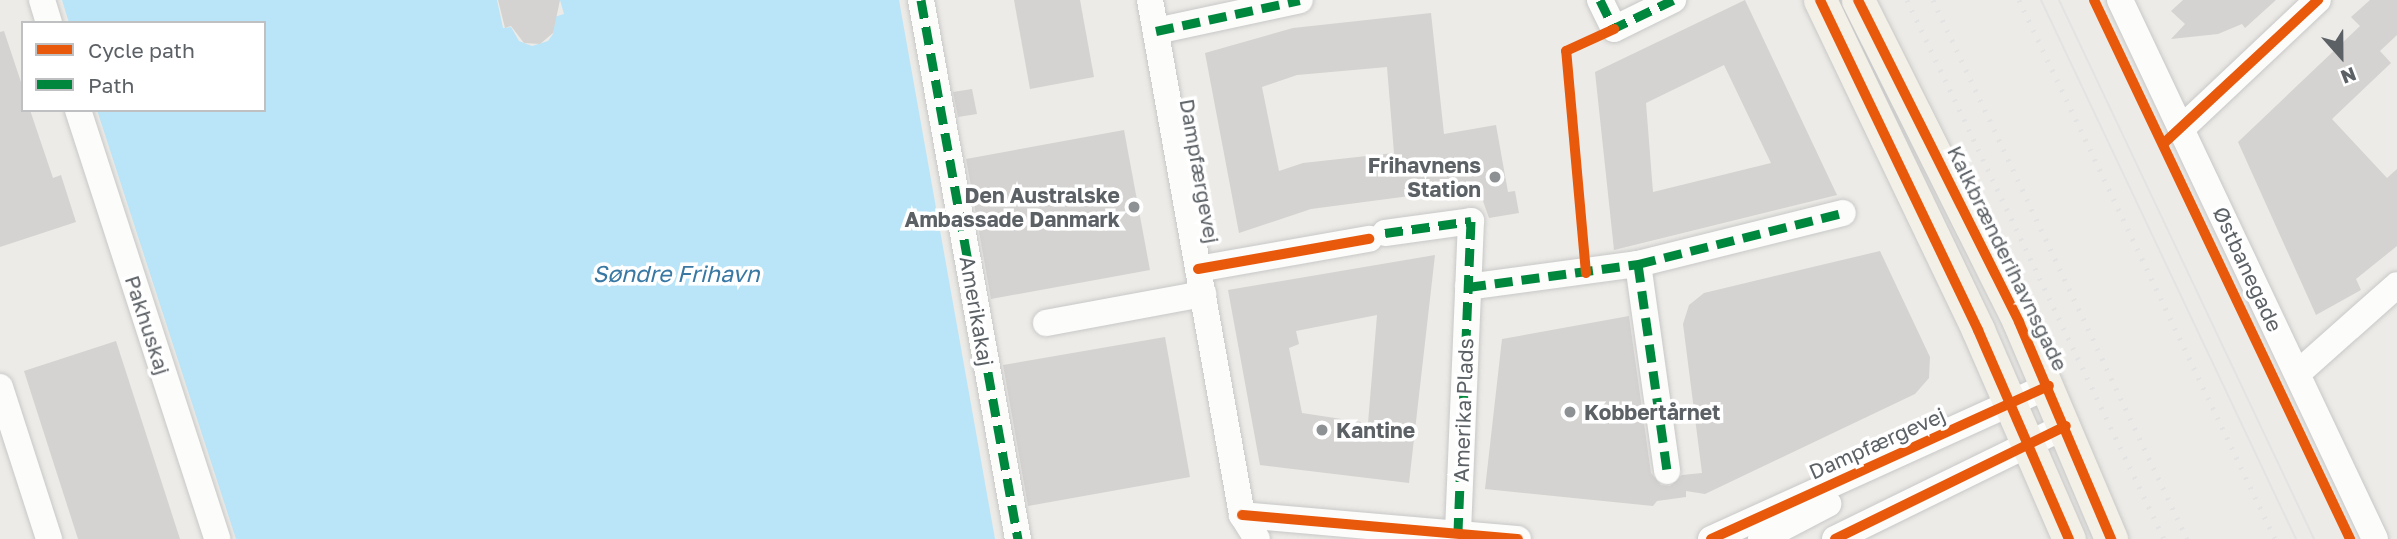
<!DOCTYPE html>
<meta charset="utf-8">
<style>
body{margin:0}
#map{position:relative;width:2397px;height:539px;overflow:hidden;background:#ecebe7;font-family:"Golos Text",sans-serif}
div>[style]{position:absolute}
[style*='--x']{left:calc(var(--x)*1px);top:calc(var(--y)*1px);width:calc(var(--w)*1px);rotate:calc(var(--a)*1deg)}
.water>*{inset:0;background:#bae5f8}
.building>*{inset:0;background:#d4d3d1}
.roads{filter:drop-shadow(0 0 2px #c8c8c8) drop-shadow(0 0 2px #c8c8c8)}
.minor>*{height:26px;margin:-13px;padding:0 13px;transform-origin:13px;border-radius:13px;background:#fcfcfb}
.major>*{height:33px;margin:-16.5px;padding:0 16.5px;transform-origin:16.5px;border-radius:16.5px;background:#f3f0e8}
.tram>*{height:2px;margin:-1px;padding:0 1px;transform-origin:1px;border-radius:1px;background:#e3e3e3}
.rail>*{height:5px;margin-top:-2.5px;transform-origin:0;background:repeating-linear-gradient(90deg,#e3e3e3 0 2px,transparent 0 11px)}
.quiet>*{height:9px;margin-top:-4.5px;transform-origin:0;background:repeating-linear-gradient(90deg,#00873e 0 18px,transparent 0 27px)}
.cycleway>*{height:10px;margin:-5px;padding:0 5px;transform-origin:5px;border-radius:5px;background:#e8590c}
.dots>*{width:19px;height:19px;translate:-50% -50%;box-sizing:border-box;border:4px solid #fff;border-radius:50%}
span{translate:-50% -50%;white-space:nowrap;text-align:center;line-height:1.15;-webkit-text-stroke:7px #fff;paint-order:stroke}
.poi-label{font-size:21px;color:#5c6166;font-weight:700}
.right{translate:-100% -50%;text-align:right}
.left{translate:0 -50%;text-align:left}
.street-label{font-size:21px;color:#5c6166}
.water-label{font-size:23px;color:#3878a3;font-style:italic}
.legend{position:absolute;left:21px;top:21px;width:245px;height:91px;box-sizing:border-box;background:#fff;border:2px solid #bec0c2;margin:0;padding:9px 12px;list-style:none;font-size:21px;color:#5c6166}
.legend li{display:flex;align-items:center;gap:14px;height:35px}
.legend b{width:35px;border:2px solid #bec0c2}
.north{position:absolute;left:2306px;top:21px;width:70px;height:70px;-webkit-text-stroke:5px #fff;paint-order:stroke;rotate:159deg;font-size:19px;font-weight:700;line-height:28px;text-align:center;color:#5c6166}
.north::after{content:'';display:block;margin:auto;width:24px;height:32px;background:#5c6166;clip-path:polygon(50% 0,100% 100%,50% 72%,0 100%)}
</style>
<div id="map">
<div class="water">
<i style="clip-path:polygon(62px 0,497px 0,503px 28px,511px 27px,519px 41px,532px 46px,548px 41px,553px 34px,554px 17px,564px 14px,560px 0,899px 0,995px 539px,236px 539px,97px 110px,264px 110px,264px 23px,69px 23px)"></i>
</div>
<div class="building">
<i style="clip-path:polygon(498px 0,560px 0,553px 33px,540px 44px,524px 43px,511px 26px,505px 28px)"></i>
<i style="clip-path:polygon(1014px 0,1080px 0,1094px 77px,1030px 89px)"></i>
<i style="clip-path:polygon(evenodd,1745px 0,1837px 195px,1614px 250px,1595px 72px,1745px 0,1724px 65px,1771px 163px,1653px 192px,1646px 103px,1724px 65px)"></i>
<i style="clip-path:polygon(2183px 0,2276px 0,2245px 28px,2242px 24px,2218px 34px,2171px 39px,2185px 24px,2171px 11px)"></i>
<i style="clip-path:polygon(2370px 0,2397px 0,2397px 35px,2380px 51px,2391px 63px,2332px 119px,2387px 178px,2397px 169px,2397px 246px,2356px 279px,2361px 290px,2316px 315px,2238px 142px,2360px 26px,2351px 17px)"></i>
<i style="clip-path:polygon(evenodd,1431px 13px,1444px 134px,1496px 125px,1508px 192px,1515px 191px,1519px 213px,1489px 218px,1478px 187px,1311px 209px,1239px 233px,1205px 53px,1293px 28px,1431px 13px,1387px 67px,1394px 153px,1303px 163px,1279px 171px,1262px 87px,1297px 75px,1387px 67px)"></i>
<i style="clip-path:polygon(4px 31px,23px 88px,23px 110px,30px 110px,53px 178px,61px 175px,76px 222px,0 247px,0 32px)"></i>
<i style="clip-path:polygon(972px 89px,977px 114px,958px 117px,953px 92px)"></i>
<i style="clip-path:polygon(1124px 130px,1150px 270px,991px 299px,966px 159px)"></i>
<i style="clip-path:polygon(1880px 251px,1930px 357px,1929px 378px,1915px 394px,1705px 494px,1686px 491px,1686px 497px,1657px 501px,1653px 506px,1485px 489px,1502px 339px,1629px 316px,1651px 473px,1661px 485px,1670px 486px,1682px 475px,1702px 473px,1683px 324px,1689px 305px,1704px 293px)"></i>
<i style="clip-path:polygon(evenodd,1435px 255px,1409px 483px,1260px 465px,1228px 290px,1435px 255px,1377px 315px,1368px 423px,1302px 413px,1289px 348px,1299px 344px,1296px 331px,1377px 315px)"></i>
<i style="clip-path:polygon(1165px 337px,1190px 477px,1028px 506px,1003px 365px)"></i>
<i style="clip-path:polygon(116px 341px,180px 539px,78px 539px,24px 371px)"></i>
</div>
<div class="roads">
<div class="minor">
<i style="--x:42;--y:0;--w:24;--a:73"></i>
<i style="--x:921;--y:0;--w:548;--a:79.8"></i>
<i style="--x:1150;--y:0;--w:523;--a:79.87"></i>
<i style="--x:1242;--y:515;--w:28;--a:58"></i>
<i style="--x:1600;--y:0;--w:32;--a:64"></i>
<i style="--x:1614;--y:29;--w:66;--a:-26.2"></i>
<i style="--x:2120;--y:0;--w:596;--a:64.68"></i>
<i style="--x:1156;--y:31;--w:147;--a:-12.1"></i>
<i style="--x:78;--y:110;--w:451;--a:72"></i>
<i style="--x:2181;--y:129;--w:188;--a:-43.3"></i>
<i style="--x:1385;--y:233;--w:87;--a:-7.9"></i>
<i style="--x:1471;--y:221;--w:312;--a:92.4"></i>
<i style="--x:1638;--y:264;--w:209;--a:82"></i>
<i style="--x:1198;--y:269;--w:174;--a:-10"></i>
<i style="--x:1468;--y:287;--w:172;--a:-7.7"></i>
<i style="--x:1638;--y:264;--w:211;--a:-14"></i>
<i style="--x:1046;--y:323;--w:160;--a:-10.5"></i>
<i style="--x:2298;--y:373;--w:132;--a:-41.6"></i>
<i style="--x:0;--y:387;--w:160;--a:72.1"></i>
<i style="--x:1242;--y:515;--w:277;--a:5"></i>
<i style="--x:1711;--y:539;--w:371;--a:-24.4"></i>
<i style="--x:1761;--y:539;--w:76;--a:-27.6"></i>
<i style="--x:1835;--y:539;--w:257;--a:-26.1"></i>
</div>
<div class="major">
<i style="--x:1820;--y:0;--w:366;--a:64.4"></i>
<i style="--x:1978;--y:330;--w:228;--a:66.5"></i>
<i style="--x:1858;--y:0;--w:360;--a:63.4"></i>
<i style="--x:2019;--y:322;--w:236;--a:67"></i>
</div>
</div>
<div class="tram">
<i style="--x:2041;--y:0;--w:596;--a:64.68"></i>
<i style="--x:2059;--y:0;--w:596;--a:64.68"></i>
</div>
<div class="rail">
<i style="--x:1907;--y:0;--w:597;--a:64.51"></i>
<i style="--x:1933;--y:0;--w:596;--a:64.77"></i>
<i style="--x:2019;--y:0;--w:597;--a:64.59"></i>
</div>
<div class="quiet">
<i style="--x:921;--y:0;--w:548;--a:79.8"></i>
<i style="--x:1600;--y:0;--w:32;--a:64"></i>
<i style="--x:1610;--y:30;--w:70;--a:-25.5"></i>
<i style="--x:1156;--y:31;--w:147;--a:-12.1"></i>
<i style="--x:1385;--y:233;--w:87;--a:-7.9"></i>
<i style="--x:1471;--y:221;--w:312;--a:92.4"></i>
<i style="--x:1638;--y:264;--w:209;--a:82"></i>
<i style="--x:1468;--y:287;--w:172;--a:-7.7"></i>
<i style="--x:1638;--y:264;--w:211;--a:-14"></i>
</div>
<div class="cycleway">
<i style="--x:1820;--y:0;--w:366;--a:64.4"></i>
<i style="--x:1978;--y:330;--w:228;--a:66.5"></i>
<i style="--x:1858;--y:0;--w:360;--a:63.4"></i>
<i style="--x:2019;--y:322;--w:236;--a:67"></i>
<i style="--x:2094;--y:0;--w:597;--a:64.59"></i>
<i style="--x:2163;--y:144;--w:212;--a:-42.9"></i>
<i style="--x:1198;--y:269;--w:174;--a:-10"></i>
<i style="--x:1586;--y:273;--w:223;--a:-95.1"></i>
<i style="--x:1566;--y:51;--w:53;--a:-24.6"></i>
<i style="--x:1242;--y:515;--w:277;--a:5"></i>
<i style="--x:1711;--y:539;--w:371;--a:-24.4"></i>
<i style="--x:1835;--y:539;--w:257;--a:-26.1"></i>
</div>
<div class="dots">
<i style="left:1495px;top:177px;background:#8e9193"></i>
<i style="left:1134px;top:207px;background:#8e9193"></i>
<i style="left:1570px;top:412px;background:#8e9193"></i>
<i style="left:1322px;top:430px;background:#8e9193"></i>
</div>
<div class="poi-label">
<span class="right" style="left:1481px;top:177px">Frihavnens<br>Station</span>
<span class="right" style="left:1120px;top:207px">Den Australske<br>Ambassade Danmark</span>
<span class="left" style="left:1584px;top:412px">Kobbertårnet</span>
<span class="left" style="left:1336px;top:430px">Kantine</span>
</div>
<div class="street-label">
<span style="left:1200px;top:171px;rotate:80deg">Dampfærgevej</span>
<span style="left:2008px;top:258px;rotate:64deg">Kalkbrænderihavnsgade</span>
<span style="left:2248px;top:269px;rotate:65deg">Østbanegade</span>
<span style="left:977px;top:311px;rotate:80deg">Amerikakaj</span>
<span style="left:148px;top:325px;rotate:72deg">Pakhuskaj</span>
<span style="left:1463px;top:410px;rotate:-88deg">Amerika Plads</span>
<span style="left:1877px;top:443px;rotate:-24deg">Dampfærgevej</span>
</div>
<div class="water-label">
<span style="left:676px;top:273px">Søndre Frihavn</span>
</div>
<ul class="legend">
<li><b style="height:9px;background:#e8590c"></b>Cycle path</li>
<li><b style="height:9px;background:#00873e"></b>Path</li>
</ul>
<div class="north">N</div>
</div>
